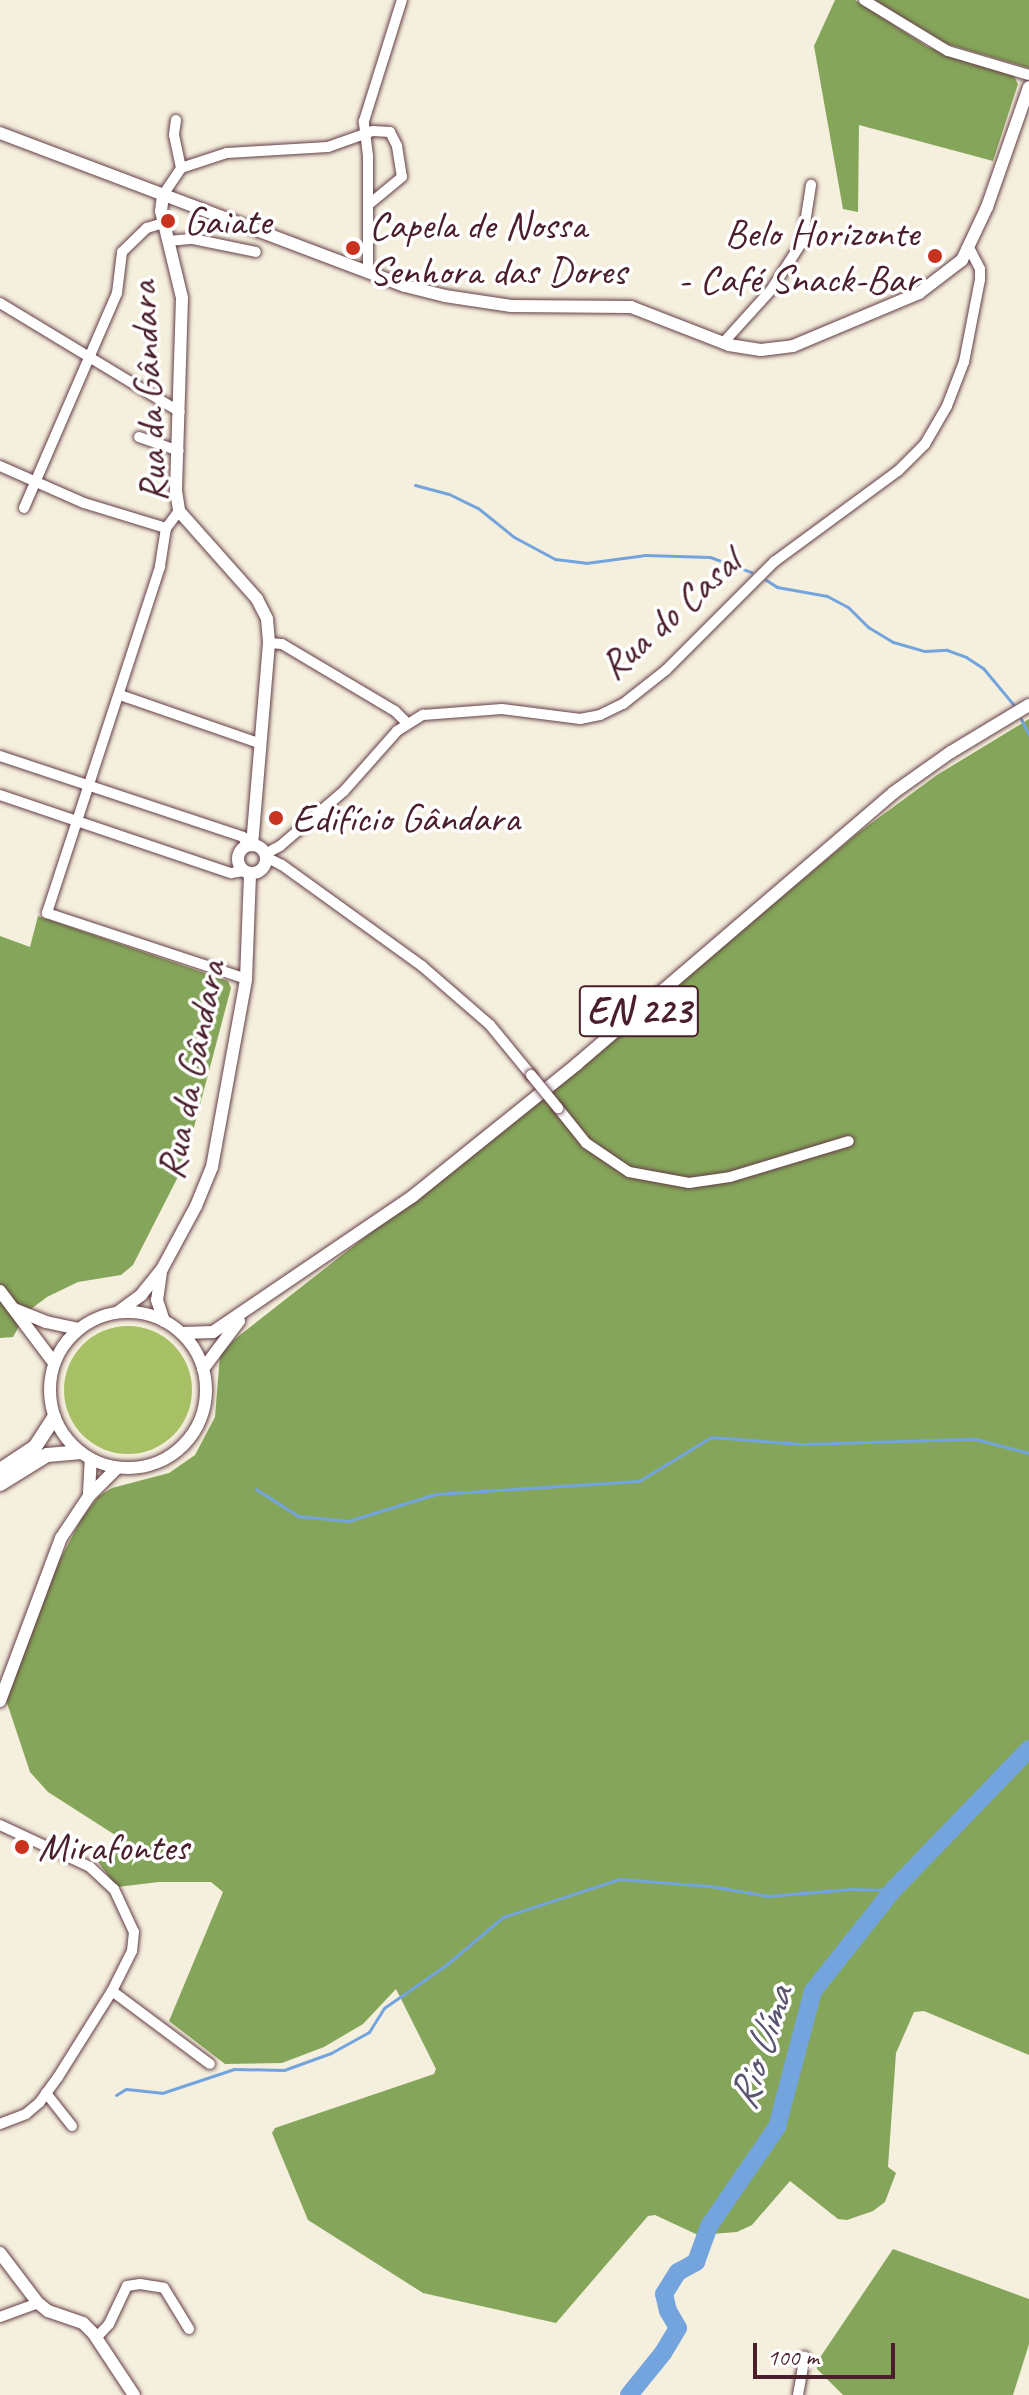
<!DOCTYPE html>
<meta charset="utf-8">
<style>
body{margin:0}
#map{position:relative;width:1029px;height:2395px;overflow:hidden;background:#f5efdd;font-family:Caveat,sans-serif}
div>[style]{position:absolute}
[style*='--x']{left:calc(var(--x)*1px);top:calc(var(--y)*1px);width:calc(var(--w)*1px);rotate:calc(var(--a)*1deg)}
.green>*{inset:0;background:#a7c065}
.round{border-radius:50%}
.forest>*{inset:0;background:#85a65a}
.stream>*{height:3px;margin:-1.5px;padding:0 1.5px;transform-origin:1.5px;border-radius:1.5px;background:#73a4dd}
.river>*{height:18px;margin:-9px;padding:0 9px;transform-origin:9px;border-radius:9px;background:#73a4dd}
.roads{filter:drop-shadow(0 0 2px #643e46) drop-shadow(0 0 2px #643e46)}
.minor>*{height:10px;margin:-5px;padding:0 5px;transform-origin:5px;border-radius:5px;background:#fff}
.major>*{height:12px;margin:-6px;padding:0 6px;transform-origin:6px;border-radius:6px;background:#fff}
.major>.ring{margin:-6px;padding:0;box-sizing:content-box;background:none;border:12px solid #fff;border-radius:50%}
.highway>*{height:14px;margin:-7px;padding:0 7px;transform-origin:7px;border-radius:7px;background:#fff}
.bridges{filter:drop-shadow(0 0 2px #643e46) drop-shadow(0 0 2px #643e46)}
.minor-bridge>*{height:10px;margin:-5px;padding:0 5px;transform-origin:5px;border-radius:5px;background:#fff}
.dots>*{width:22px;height:22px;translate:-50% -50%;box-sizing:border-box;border:4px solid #fff;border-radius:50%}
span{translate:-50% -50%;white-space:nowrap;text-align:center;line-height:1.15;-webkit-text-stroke:7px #fff;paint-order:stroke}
.shield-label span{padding:2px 6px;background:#fff;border:2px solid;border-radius:6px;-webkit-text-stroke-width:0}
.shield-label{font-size:38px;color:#4a1f2b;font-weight:700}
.poi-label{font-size:40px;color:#4a1f2b}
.left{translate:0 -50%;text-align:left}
.right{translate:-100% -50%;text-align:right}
.street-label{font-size:40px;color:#4a1f2b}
.water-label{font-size:42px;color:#5a5472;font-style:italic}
.scale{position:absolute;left:753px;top:2343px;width:142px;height:36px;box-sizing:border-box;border:4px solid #4a1f2b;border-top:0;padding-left:10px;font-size:24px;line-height:28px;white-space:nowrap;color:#4a1f2b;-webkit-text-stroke:6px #fff;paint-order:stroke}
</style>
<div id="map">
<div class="green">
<i class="round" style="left:64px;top:1326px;width:128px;height:128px"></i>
</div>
<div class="forest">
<i style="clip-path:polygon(835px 0,855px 0,928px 47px,1014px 76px,1018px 84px,993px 161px,859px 125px,858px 212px,843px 209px,814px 46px)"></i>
<i style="clip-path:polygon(874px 0,1029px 0,1029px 68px,947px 44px)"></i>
<i style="clip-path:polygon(1029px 719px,1029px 2055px,924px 2011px,914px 2012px,896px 2053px,888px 2167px,896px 2173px,885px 2202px,873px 2211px,847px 2220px,838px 2219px,790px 2181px,752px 2225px,737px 2232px,698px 2235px,655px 2215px,648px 2216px,556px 2323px,423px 2293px,308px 2220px,272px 2133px,275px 2128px,434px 2074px,436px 2069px,396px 1989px,363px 2024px,324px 2047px,282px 2063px,225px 2064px,169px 2021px,223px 1892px,211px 1882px,159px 1882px,117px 1887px,95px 1858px,121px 1845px,123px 1840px,48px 1792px,30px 1772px,6px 1700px,58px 1563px,82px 1518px,99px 1496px,112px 1488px,169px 1473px,195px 1455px,215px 1417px,220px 1355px,235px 1339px,541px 1099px,858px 833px,937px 775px)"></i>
<i style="clip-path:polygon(38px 916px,228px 981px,231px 988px,184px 1165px,133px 1265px,121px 1275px,78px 1282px,47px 1297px,27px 1312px,13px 1337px,0 1338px,0 936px,30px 947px)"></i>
<i style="clip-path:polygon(893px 2249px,1029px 2299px,1029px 2344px,1013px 2395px,843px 2395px,817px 2369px,817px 2362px)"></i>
</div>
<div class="stream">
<i style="--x:415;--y:485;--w:35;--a:15"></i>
<i style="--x:449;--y:494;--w:32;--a:26"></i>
<i style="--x:478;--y:508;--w:46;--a:38.9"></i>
<i style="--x:514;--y:537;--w:47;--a:28.2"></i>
<i style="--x:555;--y:559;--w:31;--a:7"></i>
<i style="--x:586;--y:563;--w:60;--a:-7.7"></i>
<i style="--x:645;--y:555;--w:65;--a:1.8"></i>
<i style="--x:710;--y:557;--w:44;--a:20.1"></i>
<i style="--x:766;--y:580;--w:13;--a:32"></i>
<i style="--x:777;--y:587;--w:51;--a:10.2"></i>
<i style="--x:827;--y:596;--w:24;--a:28"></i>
<i style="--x:848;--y:607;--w:28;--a:45"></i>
<i style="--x:868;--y:627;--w:29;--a:31"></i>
<i style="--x:893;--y:642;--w:33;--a:16"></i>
<i style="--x:925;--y:651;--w:22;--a:-3"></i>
<i style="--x:947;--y:650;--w:20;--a:20"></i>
<i style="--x:966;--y:657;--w:20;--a:33"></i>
<i style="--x:983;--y:668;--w:47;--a:50.2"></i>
<i style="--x:1021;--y:719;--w:18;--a:63"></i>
<i style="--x:256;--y:1489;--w:50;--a:32.7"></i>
<i style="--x:298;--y:1516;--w:50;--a:5.7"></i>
<i style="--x:348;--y:1521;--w:92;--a:-17.1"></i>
<i style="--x:436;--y:1494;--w:203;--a:-3.7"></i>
<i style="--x:639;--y:1481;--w:84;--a:-31.4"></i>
<i style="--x:711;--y:1437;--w:91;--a:4.4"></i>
<i style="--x:802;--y:1444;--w:173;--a:-1.7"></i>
<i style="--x:975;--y:1439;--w:56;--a:14.5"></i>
<i style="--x:116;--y:2095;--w:12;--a:-31"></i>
<i style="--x:126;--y:2089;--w:36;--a:6"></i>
<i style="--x:162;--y:2093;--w:76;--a:-18.4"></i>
<i style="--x:234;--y:2069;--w:50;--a:1.1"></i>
<i style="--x:284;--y:2070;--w:50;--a:-19.9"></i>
<i style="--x:331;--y:2053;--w:43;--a:-28.9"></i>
<i style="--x:369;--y:2032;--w:28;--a:-58"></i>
<i style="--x:384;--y:2008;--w:75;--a:-34.7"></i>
<i style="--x:446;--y:1965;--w:75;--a:-40.1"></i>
<i style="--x:503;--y:1917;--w:122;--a:-18.1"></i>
<i style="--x:619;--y:1879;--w:91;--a:4.4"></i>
<i style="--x:710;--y:1886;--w:59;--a:9.8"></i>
<i style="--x:768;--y:1896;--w:83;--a:-4.8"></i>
<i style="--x:851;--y:1889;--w:42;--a:1.4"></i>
</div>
<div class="river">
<i style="--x:629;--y:2395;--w:54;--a:-51"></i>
<i style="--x:663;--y:2353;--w:29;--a:-59"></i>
<i style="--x:678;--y:2328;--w:20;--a:-120"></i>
<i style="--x:668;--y:2311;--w:17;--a:-103"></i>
<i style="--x:664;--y:2294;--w:26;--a:-58"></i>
<i style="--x:678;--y:2272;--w:21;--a:-29"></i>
<i style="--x:696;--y:2262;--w:38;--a:-70"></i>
<i style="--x:709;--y:2226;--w:120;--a:-55.5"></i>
<i style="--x:777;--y:2127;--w:141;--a:-75.2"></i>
<i style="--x:813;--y:1991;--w:129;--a:-51.6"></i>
<i style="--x:893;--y:1890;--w:196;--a:-46"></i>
</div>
<div class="roads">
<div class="minor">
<i style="--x:864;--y:0;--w:98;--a:31.3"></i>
<i style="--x:948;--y:51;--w:84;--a:16.5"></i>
<i style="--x:176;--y:120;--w:15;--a:98"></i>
<i style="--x:174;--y:135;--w:34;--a:78"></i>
<i style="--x:163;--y:195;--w:32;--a:-56"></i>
<i style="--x:181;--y:168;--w:48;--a:-18.1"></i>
<i style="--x:227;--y:153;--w:101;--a:-3.4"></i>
<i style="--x:328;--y:147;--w:48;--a:-19.6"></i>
<i style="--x:373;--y:131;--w:17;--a:3"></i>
<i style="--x:390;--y:132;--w:16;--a:63"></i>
<i style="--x:397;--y:146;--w:31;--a:81"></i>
<i style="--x:402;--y:177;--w:44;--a:140.5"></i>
<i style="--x:168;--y:241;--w:25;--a:-5"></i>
<i style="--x:193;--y:239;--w:64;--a:11.7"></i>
<i style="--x:368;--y:272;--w:116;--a:-90"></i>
<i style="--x:368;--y:156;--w:35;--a:-97"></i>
<i style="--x:364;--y:121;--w:127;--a:-72.6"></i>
<i style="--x:0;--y:303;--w:210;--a:31.2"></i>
<i style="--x:723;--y:343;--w:72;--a:-47.8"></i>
<i style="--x:771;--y:290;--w:57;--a:-57.1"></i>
<i style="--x:802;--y:242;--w:58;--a:-81"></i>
<i style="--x:139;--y:437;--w:42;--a:19.3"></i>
<i style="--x:0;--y:466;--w:92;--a:23.8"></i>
<i style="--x:84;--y:503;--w:86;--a:17"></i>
<i style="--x:24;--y:508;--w:234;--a:-66.6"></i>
<i style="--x:117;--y:293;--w:41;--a:-83"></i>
<i style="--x:122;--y:252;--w:35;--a:-44"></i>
<i style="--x:147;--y:228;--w:17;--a:-17"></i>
<i style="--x:179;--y:511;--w:21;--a:127"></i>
<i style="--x:166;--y:528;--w:39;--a:99"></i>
<i style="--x:160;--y:567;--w:364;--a:108.1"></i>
<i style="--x:47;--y:913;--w:210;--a:18.3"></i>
<i style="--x:269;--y:643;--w:13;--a:4"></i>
<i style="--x:282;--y:644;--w:131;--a:30.7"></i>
<i style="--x:395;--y:711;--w:17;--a:45"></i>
<i style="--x:120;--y:695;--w:147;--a:19.1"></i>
<i style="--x:0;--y:756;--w:256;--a:18.4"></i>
<i style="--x:243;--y:837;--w:10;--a:61"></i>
<i style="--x:0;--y:795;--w:244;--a:18.7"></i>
<i style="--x:231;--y:873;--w:13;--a:-9"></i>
<i style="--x:265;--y:854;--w:17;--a:-28"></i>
<i style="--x:280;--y:846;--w:84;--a:-40.7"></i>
<i style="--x:344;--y:791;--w:80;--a:-48.5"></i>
<i style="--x:397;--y:731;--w:31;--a:-32"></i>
<i style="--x:423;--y:715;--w:79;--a:-4.3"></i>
<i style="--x:502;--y:709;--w:79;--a:7.3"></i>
<i style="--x:580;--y:719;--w:20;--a:-11"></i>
<i style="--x:600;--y:715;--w:25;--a:-26"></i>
<i style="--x:623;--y:704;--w:55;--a:-38.3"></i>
<i style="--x:666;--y:670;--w:153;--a:-45"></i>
<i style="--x:774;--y:562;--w:154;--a:-36.3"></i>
<i style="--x:898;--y:471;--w:38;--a:-45"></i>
<i style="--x:925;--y:444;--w:44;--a:-59.9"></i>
<i style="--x:947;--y:406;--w:47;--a:-68.9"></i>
<i style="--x:964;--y:362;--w:84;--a:-79"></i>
<i style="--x:980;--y:280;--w:11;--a:-90"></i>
<i style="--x:980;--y:269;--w:22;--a:-117"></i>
<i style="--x:266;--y:857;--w:18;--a:27"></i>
<i style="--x:282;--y:865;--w:173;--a:35.8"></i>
<i style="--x:422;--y:966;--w:90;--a:40.9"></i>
<i style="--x:490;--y:1025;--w:65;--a:50.6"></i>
<i style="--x:558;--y:1108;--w:45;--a:51.3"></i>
<i style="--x:586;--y:1143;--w:52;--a:34"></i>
<i style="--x:629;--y:1172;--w:61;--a:10.4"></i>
<i style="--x:689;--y:1183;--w:41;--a:-8.3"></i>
<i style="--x:730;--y:1177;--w:124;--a:-16.8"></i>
<i style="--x:0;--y:1825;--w:99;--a:25"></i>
<i style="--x:90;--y:1867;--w:33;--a:43"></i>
<i style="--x:114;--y:1889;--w:47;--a:65.1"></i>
<i style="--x:134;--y:1932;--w:19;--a:96"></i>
<i style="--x:132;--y:1951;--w:45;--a:116.6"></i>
<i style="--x:112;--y:1991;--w:102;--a:122.1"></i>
<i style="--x:58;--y:2077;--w:32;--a:126"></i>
<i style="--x:39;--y:2103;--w:17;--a:140"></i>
<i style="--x:26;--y:2114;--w:28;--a:159"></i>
<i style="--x:112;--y:1991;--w:122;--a:36.7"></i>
<i style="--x:46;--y:2093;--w:42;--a:51.8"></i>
<i style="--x:0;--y:2317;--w:40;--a:-20.2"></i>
<i style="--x:96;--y:2338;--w:19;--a:-47"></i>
<i style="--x:109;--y:2324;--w:42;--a:-64.7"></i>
<i style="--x:127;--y:2286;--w:13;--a:-9"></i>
<i style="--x:140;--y:2284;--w:24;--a:9"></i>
<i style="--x:164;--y:2288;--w:48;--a:58.6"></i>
<i style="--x:798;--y:2395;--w:39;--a:-80"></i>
</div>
<div class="major">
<i style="--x:0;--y:133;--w:433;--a:20.7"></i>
<i style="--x:405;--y:286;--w:41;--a:14"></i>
<i style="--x:445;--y:296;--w:67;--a:8.6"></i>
<i style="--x:511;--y:306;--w:120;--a:0.5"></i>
<i style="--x:631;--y:307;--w:105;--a:21.2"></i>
<i style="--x:729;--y:345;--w:32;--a:9"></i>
<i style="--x:761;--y:350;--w:32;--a:-7"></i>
<i style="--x:793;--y:346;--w:137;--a:-22.8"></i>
<i style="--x:919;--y:293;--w:54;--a:-37.5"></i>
<i style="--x:962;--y:260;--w:59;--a:-64.7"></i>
<i style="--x:987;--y:207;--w:127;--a:-70.7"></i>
<i style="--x:163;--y:195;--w:16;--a:97"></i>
<i style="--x:161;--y:211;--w:89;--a:76.4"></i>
<i style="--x:182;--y:298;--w:193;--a:91.8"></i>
<i style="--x:176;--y:491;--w:20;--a:81"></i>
<i style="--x:179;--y:511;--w:118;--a:48.4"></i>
<i style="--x:257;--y:599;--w:22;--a:63"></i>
<i style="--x:267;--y:619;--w:24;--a:85"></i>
<i style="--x:269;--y:643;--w:203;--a:94.8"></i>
<i class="ring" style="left:238px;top:845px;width:16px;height:16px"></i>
<i style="--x:161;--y:1272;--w:28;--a:98"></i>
<i style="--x:157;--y:1300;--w:22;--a:72"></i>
<i style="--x:0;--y:1291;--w:90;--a:53.1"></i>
<i style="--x:14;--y:1309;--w:35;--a:22"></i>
<i style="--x:46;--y:1322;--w:33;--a:12"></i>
<i class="ring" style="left:50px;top:1312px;width:144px;height:144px"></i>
<i style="--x:118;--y:1312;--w:29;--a:-36"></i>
<i style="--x:141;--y:1295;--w:33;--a:-51"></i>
<i style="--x:162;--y:1269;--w:72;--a:-61.6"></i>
<i style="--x:196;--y:1206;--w:42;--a:-67.7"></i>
<i style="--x:212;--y:1167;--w:191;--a:-79.7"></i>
<i style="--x:246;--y:979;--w:106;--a:-87.8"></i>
<i style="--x:182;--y:1333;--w:31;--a:-2"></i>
<i style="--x:213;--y:1332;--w:242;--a:-34.2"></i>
<i style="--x:413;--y:1196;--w:211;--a:-38.8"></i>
<i style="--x:577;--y:1064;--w:416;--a:-40.6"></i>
<i style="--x:893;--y:793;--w:71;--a:-35.3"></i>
<i style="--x:951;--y:752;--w:91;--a:-31.1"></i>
<i style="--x:203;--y:1369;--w:60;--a:-53.1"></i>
<i style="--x:89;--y:1493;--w:34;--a:-87"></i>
<i style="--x:0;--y:1701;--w:174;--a:-69.5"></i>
<i style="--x:61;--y:1538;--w:50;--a:-56.3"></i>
<i style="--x:89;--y:1496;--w:40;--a:-45"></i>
<i style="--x:0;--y:2253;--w:63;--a:52.8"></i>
<i style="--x:38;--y:2303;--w:13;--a:39"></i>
<i style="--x:48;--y:2311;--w:37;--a:19"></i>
<i style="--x:83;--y:2323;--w:14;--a:45"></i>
<i style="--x:93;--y:2333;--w:74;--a:56.5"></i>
</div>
<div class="highway">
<i style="--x:0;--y:1470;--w:42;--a:-33.3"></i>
<i style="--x:35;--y:1447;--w:35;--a:-57"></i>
<i style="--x:0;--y:1484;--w:55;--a:-31.7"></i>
<i style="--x:47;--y:1455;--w:32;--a:-5"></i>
</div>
</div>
<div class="bridges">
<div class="minor-bridge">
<i style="--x:531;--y:1075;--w:43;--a:50.7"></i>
</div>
</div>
<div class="dots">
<i style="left:168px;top:221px;background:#c8321e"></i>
<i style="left:353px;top:248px;background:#c8321e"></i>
<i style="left:935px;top:256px;background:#c8321e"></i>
<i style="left:276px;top:818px;background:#c8321e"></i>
<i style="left:22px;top:1847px;background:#c8321e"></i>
</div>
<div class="shield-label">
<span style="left:639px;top:1011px">EN 223</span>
</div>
<div class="poi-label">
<span class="left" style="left:184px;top:221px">Gaiate</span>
<span class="left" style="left:369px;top:248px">Capela de Nossa<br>Senhora das Dores</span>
<span class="right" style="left:919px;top:256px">Belo Horizonte<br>- Café Snack-Bar</span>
<span class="left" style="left:292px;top:818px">Edifício Gândara</span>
<span class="left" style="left:38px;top:1847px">Mirafontes</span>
</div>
<div class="street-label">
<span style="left:148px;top:392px;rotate:-93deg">Rua da Gândara</span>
<span style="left:670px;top:614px;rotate:-42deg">Rua do Casal</span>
<span style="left:191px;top:1070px;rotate:-79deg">Rua da Gândara</span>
</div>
<div class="water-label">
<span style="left:761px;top:2048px;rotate:-72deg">Rio Uíma</span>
</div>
<div class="scale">100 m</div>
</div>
